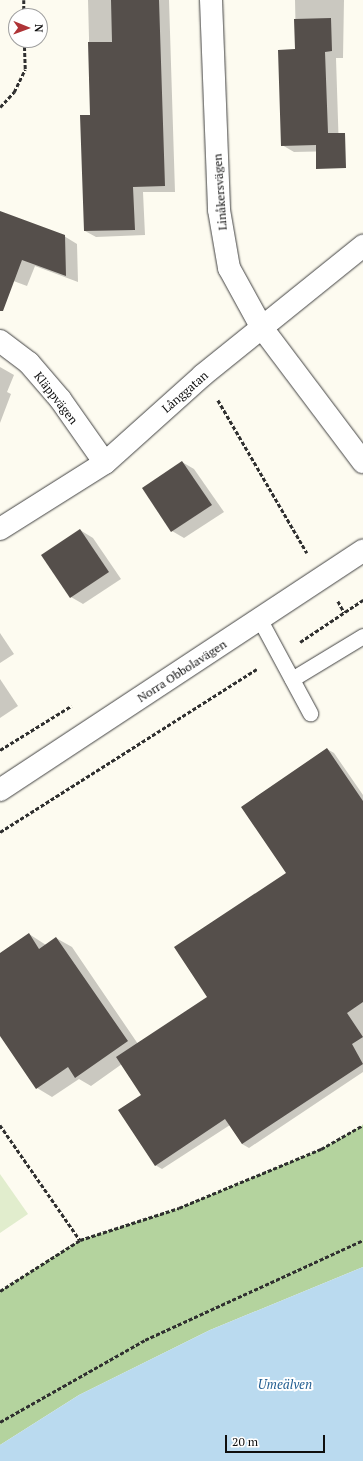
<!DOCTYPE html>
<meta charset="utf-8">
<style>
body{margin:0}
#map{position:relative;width:363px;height:1461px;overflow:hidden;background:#fdfbf0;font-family:"PT Serif",serif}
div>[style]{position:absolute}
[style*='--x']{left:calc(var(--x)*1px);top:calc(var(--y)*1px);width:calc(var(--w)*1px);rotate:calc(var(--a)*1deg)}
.forest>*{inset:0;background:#b4d39e}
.pitch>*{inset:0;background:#e1edcd}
.water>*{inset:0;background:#badaef}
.shadow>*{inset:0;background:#0003}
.building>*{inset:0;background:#554f4b}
.path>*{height:2.5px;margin-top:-1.25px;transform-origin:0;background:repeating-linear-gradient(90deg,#303030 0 4px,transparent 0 6px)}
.roads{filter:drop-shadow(0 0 1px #414141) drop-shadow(0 0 1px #414141)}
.service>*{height:15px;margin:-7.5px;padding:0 7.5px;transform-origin:7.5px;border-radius:7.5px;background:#fff}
.minor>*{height:22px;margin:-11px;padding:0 11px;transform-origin:11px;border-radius:11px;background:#fff}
.tertiary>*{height:22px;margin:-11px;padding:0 11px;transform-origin:11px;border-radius:11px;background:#fff}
span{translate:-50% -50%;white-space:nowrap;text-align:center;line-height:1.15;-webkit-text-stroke:4px #fff;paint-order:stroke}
.street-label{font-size:12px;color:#0e0e0e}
.water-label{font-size:13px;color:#245f92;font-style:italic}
.north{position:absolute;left:8px;top:8px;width:40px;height:40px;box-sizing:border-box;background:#fff;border:1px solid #9f9f9f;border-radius:50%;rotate:91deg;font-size:11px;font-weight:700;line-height:16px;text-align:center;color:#0e0e0e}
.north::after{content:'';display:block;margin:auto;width:14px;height:18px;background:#af3437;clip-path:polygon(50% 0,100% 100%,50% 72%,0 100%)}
.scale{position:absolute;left:225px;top:1435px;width:100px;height:18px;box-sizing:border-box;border:2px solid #0e0e0e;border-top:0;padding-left:5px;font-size:12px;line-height:14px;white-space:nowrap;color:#0e0e0e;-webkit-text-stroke:3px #fff;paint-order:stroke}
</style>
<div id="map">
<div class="forest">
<i style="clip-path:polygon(363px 1125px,363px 1267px,210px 1330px,79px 1395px,0 1445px,0 1291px,80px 1240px,179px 1208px,321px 1149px)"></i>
</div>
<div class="pitch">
<i style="clip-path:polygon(0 1174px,28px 1214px,0 1233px)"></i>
</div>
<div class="water">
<i style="clip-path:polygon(363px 1267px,363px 1461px,0 1461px,0 1445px,79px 1395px,210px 1330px)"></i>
</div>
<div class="shadow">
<i style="clip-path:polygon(88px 0,169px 0,175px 192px,143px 192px,145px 235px,96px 237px,85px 231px,91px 116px)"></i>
<i style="clip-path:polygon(295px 0,344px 0,343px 58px,336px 58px,339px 151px,294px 152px,282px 145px,296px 50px)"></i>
<i style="clip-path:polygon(0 212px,64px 236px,77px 244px,78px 282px,35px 266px,27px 286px,0 276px)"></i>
<i style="clip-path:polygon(0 367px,14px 375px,7px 392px,11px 394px,0 423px)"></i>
<i style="clip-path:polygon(182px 462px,194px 469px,224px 512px,184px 538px,172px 531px)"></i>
<i style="clip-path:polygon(80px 530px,93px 538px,121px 579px,83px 604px,71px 597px)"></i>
<i style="clip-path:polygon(0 633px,14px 654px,0 663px)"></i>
<i style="clip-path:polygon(0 679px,18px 706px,0 718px)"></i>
<i style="clip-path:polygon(327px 749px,334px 753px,363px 795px,363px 1072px,249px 1148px,242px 1144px,230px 1125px,162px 1169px,155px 1165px,143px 1095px,122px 1064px,91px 1086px,79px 1079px,52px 1097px,37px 1088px,0 1035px,0 954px,29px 934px,46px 945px,56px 938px,72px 947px,138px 1044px,209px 997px,288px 873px)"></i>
</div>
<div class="building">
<i style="clip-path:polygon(111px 0,159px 0,165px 186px,133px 187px,135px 230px,84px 231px,80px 115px,90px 115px,88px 42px,112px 42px)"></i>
<i style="clip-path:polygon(331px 18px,332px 51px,325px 52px,328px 133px,345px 133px,346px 168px,316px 169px,316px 145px,281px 146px,278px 50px,295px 49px,294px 19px)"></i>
<i style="clip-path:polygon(0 211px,65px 235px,66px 276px,22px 260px,3px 311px,0 311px)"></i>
<i style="clip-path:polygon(182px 461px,212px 505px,171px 532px,142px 488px)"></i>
<i style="clip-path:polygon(80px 529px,109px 572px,70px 598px,41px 555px)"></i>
<i style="clip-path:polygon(327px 748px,363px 801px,363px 1002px,347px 1013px,363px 1037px,352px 1044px,363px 1064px,242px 1144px,225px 1119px,155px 1166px,118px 1110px,141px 1095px,116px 1057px,207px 997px,174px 947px,286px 873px,241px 807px)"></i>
<i style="clip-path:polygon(29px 933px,39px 949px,56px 937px,128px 1041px,75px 1078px,68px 1067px,36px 1089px,0 1036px,0 953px)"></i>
</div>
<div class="path">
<i style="--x:24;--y:0;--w:16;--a:90"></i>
<i style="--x:0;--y:107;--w:21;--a:-47"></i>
<i style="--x:14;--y:92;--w:25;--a:-64"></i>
<i style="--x:25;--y:69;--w:29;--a:-92"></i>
<i style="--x:218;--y:400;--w:177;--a:59.8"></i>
<i style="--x:338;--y:601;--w:13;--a:61"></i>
<i style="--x:300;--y:642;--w:76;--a:-33.7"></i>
<i style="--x:0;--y:750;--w:84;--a:-31.8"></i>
<i style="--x:0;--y:832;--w:304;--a:-32.4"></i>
<i style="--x:0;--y:1125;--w:140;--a:55.2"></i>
<i style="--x:80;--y:1240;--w:104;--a:-17.9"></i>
<i style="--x:179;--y:1208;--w:154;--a:-22.6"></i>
<i style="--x:321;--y:1149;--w:48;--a:-29.7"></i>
<i style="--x:0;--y:1291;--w:95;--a:-32.5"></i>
<i style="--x:0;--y:1422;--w:167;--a:-29.5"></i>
<i style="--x:145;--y:1340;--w:240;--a:-24.6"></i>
</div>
<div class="roads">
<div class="service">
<i style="--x:260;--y:620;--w:106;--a:61.7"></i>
<i style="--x:292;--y:679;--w:83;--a:-31.2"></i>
</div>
<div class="minor">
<i style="--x:211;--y:0;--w:210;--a:87.8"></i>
<i style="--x:219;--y:210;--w:59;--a:80.2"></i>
<i style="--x:229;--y:268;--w:68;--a:61.2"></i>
<i style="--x:262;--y:328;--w:168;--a:53"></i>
<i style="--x:0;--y:341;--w:36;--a:37"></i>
<i style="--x:29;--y:363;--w:48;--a:49.3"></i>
<i style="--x:60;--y:399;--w:78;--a:54.9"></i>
<i style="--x:0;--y:529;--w:124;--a:-32.2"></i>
<i style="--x:105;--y:463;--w:132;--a:-41.9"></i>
<i style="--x:203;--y:375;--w:206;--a:-38.9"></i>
</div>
<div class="tertiary">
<i style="--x:0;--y:790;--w:435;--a:-33.4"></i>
</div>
</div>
<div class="street-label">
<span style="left:220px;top:192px;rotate:-94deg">Linåkersvägen</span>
<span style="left:185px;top:392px;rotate:-41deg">Långgatan</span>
<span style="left:56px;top:398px;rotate:52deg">Kläppvägen</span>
<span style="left:182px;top:671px;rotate:-33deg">Norra Obbolavägen</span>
</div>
<div class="water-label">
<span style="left:285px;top:1384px">Umeälven</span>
</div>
<div class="north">N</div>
<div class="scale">20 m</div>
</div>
